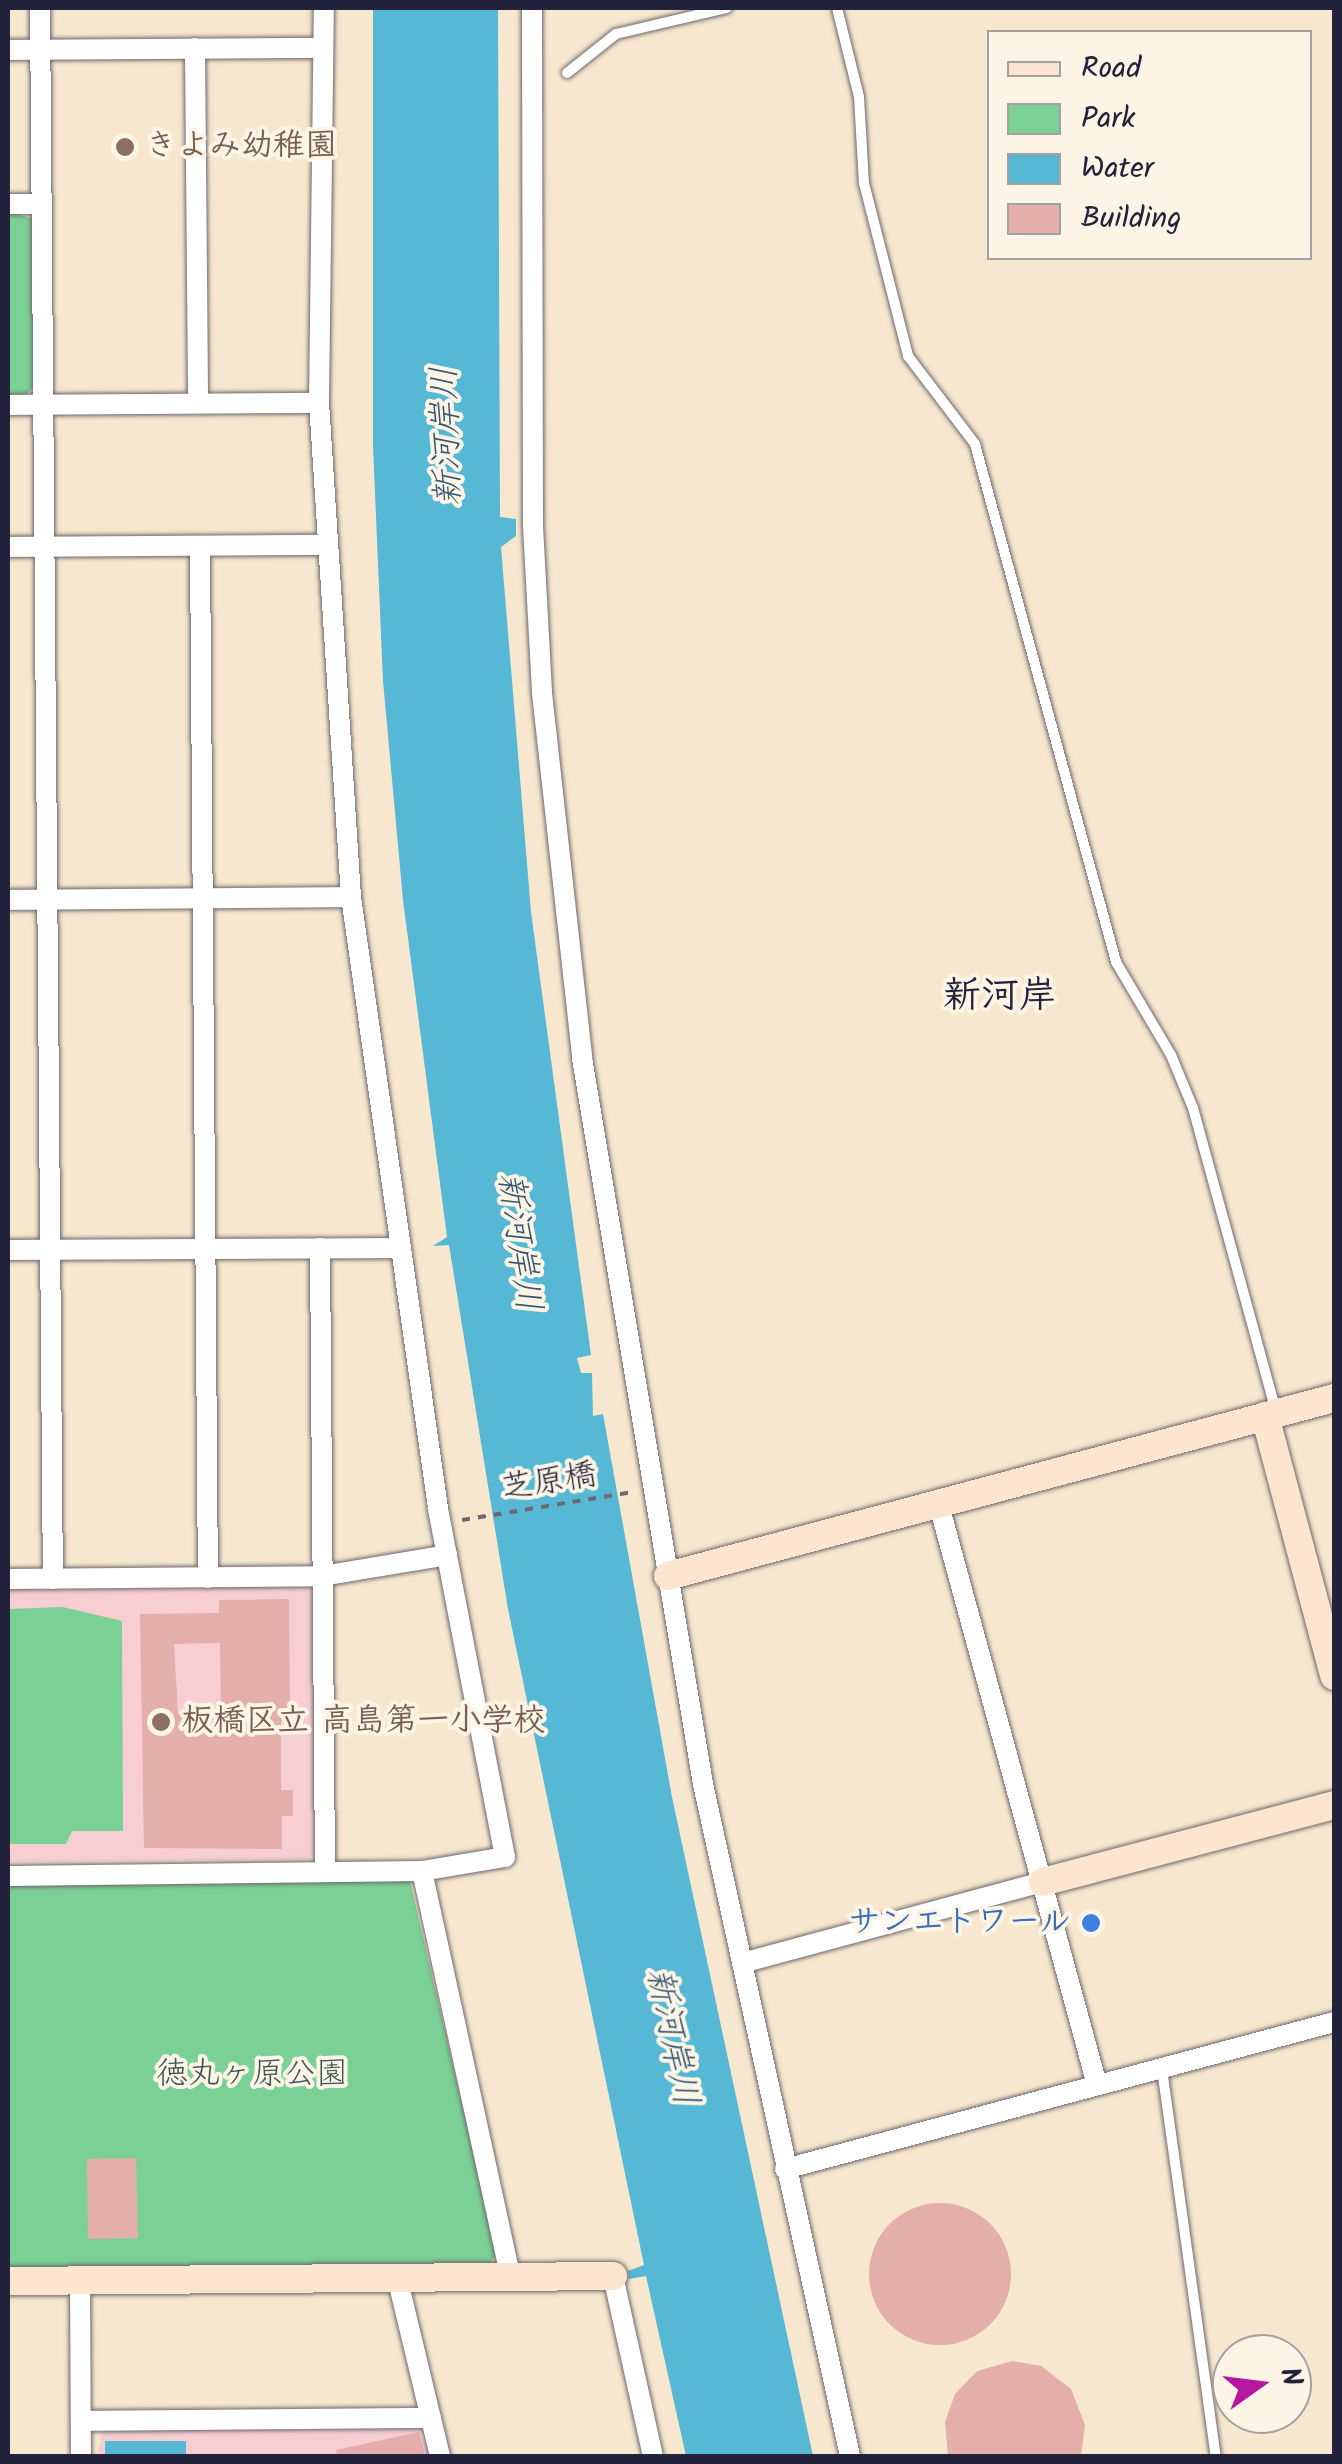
<!DOCTYPE html>
<meta charset="utf-8">
<style>
body{margin:0}
#map{position:relative;width:1342px;height:2464px;overflow:hidden;background:#f7e7ce;font-family:Kalam,"Klee One",sans-serif}
div>[style]{position:absolute}
[style*='--x']{left:calc(var(--x)*1px);top:calc(var(--y)*1px);width:calc(var(--w)*1px);rotate:calc(var(--a)*1deg)}
.built>*{inset:0;background:#f7cfd2}
.green>*{inset:0;background:#7bd195}
.water>*{inset:0;background:#56b8d5}
.building>*{inset:0;background:#e4aeab}
.round{border-radius:50%}
.path>*{height:4px;margin-top:-2px;transform-origin:0;background:repeating-linear-gradient(90deg,#6d676e 0 8px,transparent 0 16px)}
.roads{filter:drop-shadow(0 0 2px #6d676e) drop-shadow(0 0 2px #6d676e)}
.lane>*{height:10px;margin:-5px;padding:0 5px;transform-origin:5px;border-radius:5px;background:#fff}
.street>*{height:20px;margin:-10px;padding:0 10px;transform-origin:10px;border-radius:10px;background:#fff}
.secondary>*{height:28px;margin:-14px;padding:0 14px;transform-origin:14px;border-radius:14px;background:#fbe5cf}
.dots>*{width:28px;height:28px;translate:-50% -50%;box-sizing:border-box;border:5px solid #fcf5e5;border-radius:50%}
span{translate:-50% -50%;white-space:nowrap;text-align:center;line-height:1.15;-webkit-text-stroke:8px #fcf5e5;paint-order:stroke}
.education-label{font-size:32px;color:#785e54;font-weight:700}
.left{translate:0 -50%;text-align:left}
.street-label{font-size:32px;color:#22223b}
.shop-label{font-size:32px;color:#366cbe;font-weight:700}
.right{translate:-100% -50%;text-align:right}
.park-label{font-size:32px;color:#3d5756}
.water-label{font-size:35px;color:#345671;font-style:italic}
.quarter-label{font-size:38px;color:#22223b;font-weight:700}
.frame{position:absolute;inset:0;border:10px solid #22223b;pointer-events:none}
.legend{position:absolute;left:987px;top:30px;width:325px;height:230px;box-sizing:border-box;background:#fcf5e5;border:2px solid #a5a1a1;margin:0;padding:12px 18px;list-style:none;font-size:30px;color:#22223b}
.legend li{display:flex;align-items:center;gap:20px;height:50px}
.legend b{width:50px;border:2px solid #a5a1a1}
.north{position:absolute;left:1212px;top:2334px;width:100px;height:100px;box-sizing:border-box;background:#fcf5e5;border:2px solid #a5a1a1;border-radius:50%;rotate:76deg;font-size:28px;font-weight:700;line-height:40px;text-align:center;color:#22223b}
.north::after{content:'';display:block;margin:auto;width:35px;height:45px;background:#b5179e;clip-path:polygon(50% 0,100% 100%,50% 72%,0 100%)}
</style>
<div id="map">
<div class="built">
<i style="clip-path:polygon(307px 1584px,314px 1593px,315px 1852px,308px 1859px,8px 1862px,8px 1585px)"></i>
<i style="clip-path:polygon(418px 2428px,431px 2456px,97px 2456px,103px 2429px)"></i>
</div>
<div class="green">
<i style="clip-path:polygon(8px 211px,33px 219px,33px 388px,25px 396px,8px 396px)"></i>
<i style="clip-path:polygon(63px 1607px,122px 1621px,123px 1831px,72px 1831px,66px 1844px,8px 1844px,8px 1609px)"></i>
<i style="clip-path:polygon(410px 1881px,497px 2255px,489px 2264px,8px 2268px,8px 1885px)"></i>
</div>
<div class="water">
<i style="clip-path:polygon(373px 8px,498px 8px,500px 517px,516px 519px,516px 536px,501px 547px,531px 912px,591px 1355px,577px 1358px,581px 1373px,592px 1373px,593px 1416px,603px 1414px,672px 1797px,813px 2456px,686px 2456px,646px 2276px,629px 2279px,628px 2271px,644px 2265px,508px 1609px,449px 1245px,433px 1246px,447px 1237px,403px 900px,383px 681px,373px 446px)"></i>
<i style="clip-path:polygon(105px 2441px,186px 2441px,186px 2456px,105px 2456px)"></i>
</div>
<div class="building">
<i style="clip-path:polygon(evenodd,289px 1599px,290px 1706px,281px 1722px,281px 1790px,293px 1790px,293px 1816px,282px 1816px,282px 1849px,144px 1848px,140px 1614px,219px 1613px,219px 1600px,289px 1599px,220px 1643px,221px 1712px,178px 1714px,174px 1644px,220px 1643px)"></i>
<i style="clip-path:polygon(136px 2158px,138px 2238px,88px 2239px,87px 2159px)"></i>
<i class="round" style="left:869px;top:2203px;width:142px;height:142px"></i>
<i style="clip-path:polygon(1013px 2361px,1041px 2366px,1071px 2389px,1085px 2425px,1081px 2456px,948px 2456px,945px 2422px,955px 2394px,977px 2371px)"></i>
<i style="clip-path:polygon(419px 2432px,425px 2456px,337px 2456px,336px 2450px)"></i>
</div>
<div class="path">
<i style="--x:462;--y:1520;--w:173;--a:-9.3"></i>
</div>
<div class="roads">
<div class="lane">
<i style="--x:837;--y:8;--w:92;--a:76.1"></i>
<i style="--x:859;--y:97;--w:86;--a:86.7"></i>
<i style="--x:864;--y:183;--w:179;--a:75.7"></i>
<i style="--x:908;--y:356;--w:111;--a:52.7"></i>
<i style="--x:975;--y:444;--w:537;--a:74.77"></i>
<i style="--x:1116;--y:962;--w:108;--a:59.4"></i>
<i style="--x:1171;--y:1055;--w:57;--a:67.5"></i>
<i style="--x:1193;--y:1108;--w:314;--a:74.7"></i>
<i style="--x:567;--y:73;--w:63;--a:-38.5"></i>
<i style="--x:616;--y:34;--w:114;--a:-13.2"></i>
<i style="--x:1162;--y:2069;--w:391;--a:82.1"></i>
</div>
<div class="street">
<i style="--x:40;--y:8;--w:1571;--a:89.53"></i>
<i style="--x:532;--y:8;--w:518;--a:89.89"></i>
<i style="--x:533;--y:526;--w:167;--a:86.9"></i>
<i style="--x:542;--y:693;--w:367;--a:83.7"></i>
<i style="--x:582;--y:1058;--w:736;--a:80.54"></i>
<i style="--x:703;--y:1784;--w:688;--a:77.66"></i>
<i style="--x:195;--y:48;--w:355;--a:89.5"></i>
<i style="--x:8;--y:50;--w:315;--a:-0.4"></i>
<i style="--x:8;--y:204;--w:33;--a:0"></i>
<i style="--x:8;--y:405;--w:311;--a:-0.4"></i>
<i style="--x:8;--y:547;--w:316;--a:-0.4"></i>
<i style="--x:200;--y:547;--w:1031;--a:89.56"></i>
<i style="--x:8;--y:900;--w:343;--a:-0.5"></i>
<i style="--x:320;--y:1248;--w:624;--a:89.54"></i>
<i style="--x:8;--y:1250;--w:391;--a:-0.3"></i>
<i style="--x:939;--y:1505;--w:601;--a:74.76"></i>
<i style="--x:8;--y:1579;--w:314;--a:-0.5"></i>
<i style="--x:322;--y:1576;--w:127;--a:-9.5"></i>
<i style="--x:422;--y:1871;--w:414;--a:77.7"></i>
<i style="--x:8;--y:1876;--w:414;--a:-0.7"></i>
<i style="--x:422;--y:1871;--w:84;--a:-9.6"></i>
<i style="--x:505;--y:1857;--w:355;--a:-100.9"></i>
<i style="--x:438;--y:1508;--w:617;--a:-98.1"></i>
<i style="--x:351;--y:897;--w:495;--a:-93.7"></i>
<i style="--x:319;--y:403;--w:395;--a:-89.3"></i>
<i style="--x:742;--y:1963;--w:312;--a:-15.1"></i>
<i style="--x:785;--y:2169;--w:568;--a:-14.99"></i>
<i style="--x:613;--y:2276;--w:184;--a:77.5"></i>
<i style="--x:397;--y:2277;--w:184;--a:76.5"></i>
<i style="--x:80;--y:2280;--w:176;--a:89.7"></i>
<i style="--x:81;--y:2421;--w:350;--a:-0.5"></i>
</div>
<div class="secondary">
<i style="--x:1265;--y:1416;--w:269;--a:75.1"></i>
<i style="--x:668;--y:1576;--w:689;--a:-14.96"></i>
<i style="--x:1043;--y:1882;--w:301;--a:-14.8"></i>
<i style="--x:8;--y:2281;--w:605;--a:-0.47"></i>
</div>
</div>
<div class="dots">
<i style="left:125px;top:147px;background:#8d6e63"></i>
<i style="left:161px;top:1722px;background:#8d6e63"></i>
<i style="left:1091px;top:1923px;background:#3f7fe0"></i>
</div>
<div class="education-label">
<span class="left" style="left:145px;top:147px">きよみ幼稚園</span>
<span class="left" style="left:181px;top:1722px">板橋区立 高島第一小学校</span>
</div>
<div class="street-label">
<span style="left:549px;top:1483px;rotate:-9deg">芝原橋</span>
</div>
<div class="shop-label">
<span class="right" style="left:1071px;top:1923px">サンエトワール</span>
</div>
<div class="park-label">
<span style="left:252px;top:2075px">徳丸ヶ原公園</span>
</div>
<div class="water-label">
<span style="left:448px;top:436px;rotate:-92deg">新河岸川</span>
<span style="left:518px;top:1242px;rotate:82deg">新河岸川</span>
<span style="left:671px;top:2037px;rotate:78deg">新河岸川</span>
</div>
<div class="quarter-label">
<span style="left:1000px;top:998px">新河岸</span>
</div>
<div class="frame"></div>
<ul class="legend">
<li><b style="height:12px;background:#fbe5cf"></b>Road</li>
<li><b style="height:28px;background:#7bd195"></b>Park</li>
<li><b style="height:28px;background:#56b8d5"></b>Water</li>
<li><b style="height:28px;background:#e4aeab"></b>Building</li>
</ul>
<div class="north">N</div>
</div>
